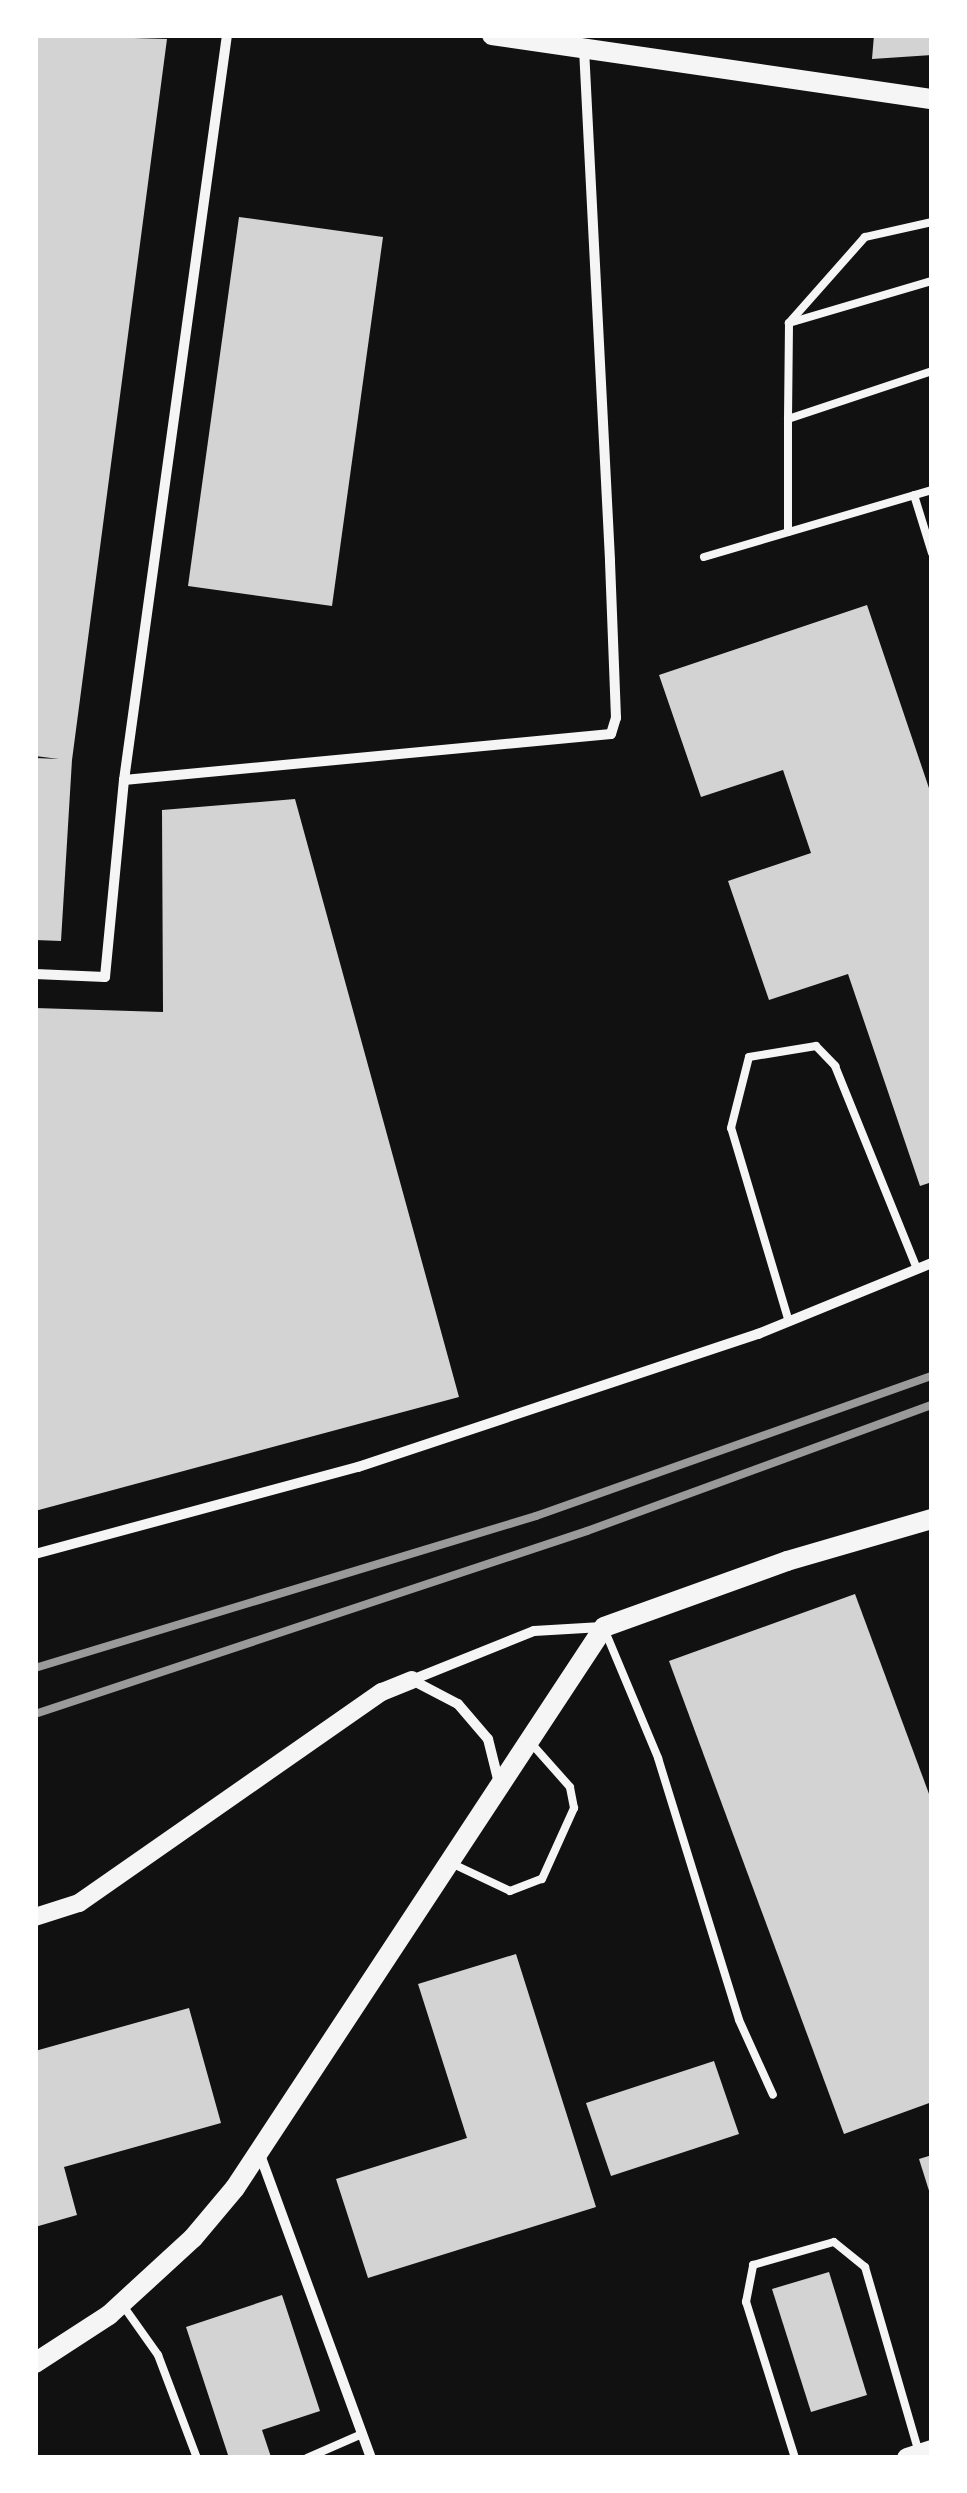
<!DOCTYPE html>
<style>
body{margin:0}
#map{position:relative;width:967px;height:2493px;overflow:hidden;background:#111;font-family:Cabin,sans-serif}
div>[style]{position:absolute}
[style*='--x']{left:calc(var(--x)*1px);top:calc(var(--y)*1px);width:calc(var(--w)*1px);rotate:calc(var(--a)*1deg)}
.building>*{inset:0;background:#d3d3d3}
.service>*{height:8px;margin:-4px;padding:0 4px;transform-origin:4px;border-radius:4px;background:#f5f5f5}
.minor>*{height:10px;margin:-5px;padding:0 5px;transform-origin:5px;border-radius:5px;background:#f5f5f5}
.tertiary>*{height:18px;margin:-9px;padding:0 9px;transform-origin:9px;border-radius:9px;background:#f5f5f5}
.secondary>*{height:20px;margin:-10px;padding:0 10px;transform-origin:10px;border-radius:10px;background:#f5f5f5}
.rail>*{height:8px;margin:-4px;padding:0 4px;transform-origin:4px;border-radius:4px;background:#9a9a9a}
span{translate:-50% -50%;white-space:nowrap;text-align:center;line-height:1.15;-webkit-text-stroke:8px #fff;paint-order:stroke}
.frame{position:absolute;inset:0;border:38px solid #fff;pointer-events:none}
</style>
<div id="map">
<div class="building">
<i style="clip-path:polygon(35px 35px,167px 39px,72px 760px,61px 941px,35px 940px,35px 758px,59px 759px,35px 756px)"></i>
<i style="clip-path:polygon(874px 35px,932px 35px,932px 55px,872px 59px)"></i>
<i style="clip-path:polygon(239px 217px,383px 237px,332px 606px,188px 586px)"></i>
<i style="clip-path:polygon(867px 605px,932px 797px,932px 1182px,920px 1186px,848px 974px,769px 1000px,728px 881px,811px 853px,783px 770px,701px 797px,659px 675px)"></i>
<i style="clip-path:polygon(295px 799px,459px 1397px,35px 1511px,35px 1008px,163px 1012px,162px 810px)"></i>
<i style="clip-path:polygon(855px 1594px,932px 1802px,932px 2102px,844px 2134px,669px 1661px)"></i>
<i style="clip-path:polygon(516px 1954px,596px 2207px,368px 2278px,336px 2179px,467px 2138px,418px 1984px)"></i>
<i style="clip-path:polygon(189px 2008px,221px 2123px,64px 2167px,77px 2215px,35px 2227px,35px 2051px)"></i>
<i style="clip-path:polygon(714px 2061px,739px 2134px,611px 2176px,586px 2103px)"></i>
<i style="clip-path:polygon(932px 2155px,932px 2197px,931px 2197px,919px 2159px)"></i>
<i style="clip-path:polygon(829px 2272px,867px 2395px,811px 2412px,772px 2289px)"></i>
<i style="clip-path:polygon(282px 2295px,320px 2411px,262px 2430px,271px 2457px,229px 2458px,186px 2327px)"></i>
</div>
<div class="service">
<i style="--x:932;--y:222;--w:69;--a:167.4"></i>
<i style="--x:865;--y:237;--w:115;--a:131.5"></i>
<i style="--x:789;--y:323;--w:149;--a:-16.4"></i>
<i style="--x:788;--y:419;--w:96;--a:-89.4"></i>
<i style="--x:914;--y:495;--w:61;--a:72.8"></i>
<i style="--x:788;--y:532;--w:113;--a:-90"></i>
<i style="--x:788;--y:419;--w:152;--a:-18.4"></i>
<i style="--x:704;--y:557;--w:238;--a:-16.4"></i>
<i style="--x:789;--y:1322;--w:202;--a:-106.6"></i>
<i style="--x:731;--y:1128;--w:73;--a:-75.8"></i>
<i style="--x:749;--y:1057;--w:68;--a:-9.3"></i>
<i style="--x:816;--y:1046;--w:28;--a:46"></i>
<i style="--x:835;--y:1066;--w:219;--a:68"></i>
<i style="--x:605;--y:1631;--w:138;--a:67.3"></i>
<i style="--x:658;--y:1758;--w:274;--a:72.8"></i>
<i style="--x:739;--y:2020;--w:82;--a:65.6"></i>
<i style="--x:453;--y:1864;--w:63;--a:25.3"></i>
<i style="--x:510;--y:1891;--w:34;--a:-21"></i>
<i style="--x:542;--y:1879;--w:78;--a:-65.7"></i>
<i style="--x:574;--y:1808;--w:21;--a:-101"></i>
<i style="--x:570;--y:1787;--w:59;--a:-131.6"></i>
<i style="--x:124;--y:2307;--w:59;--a:54.7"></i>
<i style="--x:158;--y:2355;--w:110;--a:69.3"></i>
<i style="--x:307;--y:2458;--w:60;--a:-23.6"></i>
<i style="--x:795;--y:2458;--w:164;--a:-107.4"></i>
<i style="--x:746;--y:2302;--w:38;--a:-79"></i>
<i style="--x:753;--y:2265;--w:84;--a:-15.9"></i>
<i style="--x:834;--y:2242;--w:40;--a:39"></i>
<i style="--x:865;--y:2267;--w:191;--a:73.8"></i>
</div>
<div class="minor">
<i style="--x:124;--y:780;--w:489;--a:-5.4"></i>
<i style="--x:611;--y:734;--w:17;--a:-73"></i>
<i style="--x:616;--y:718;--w:158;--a:-92.2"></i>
<i style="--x:610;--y:560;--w:513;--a:-92.91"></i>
<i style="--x:35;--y:974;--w:70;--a:2.5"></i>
<i style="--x:105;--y:977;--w:198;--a:-84.5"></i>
<i style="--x:124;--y:780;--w:752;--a:-82.13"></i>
<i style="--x:35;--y:1554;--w:335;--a:-15.1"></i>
<i style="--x:358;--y:1467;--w:422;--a:-18.4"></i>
<i style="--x:758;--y:1334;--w:188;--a:-22.2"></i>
<i style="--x:412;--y:1680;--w:131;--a:-21.9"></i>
<i style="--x:534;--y:1631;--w:68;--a:-3.4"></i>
<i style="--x:412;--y:1680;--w:52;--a:27.6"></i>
<i style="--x:458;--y:1704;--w:46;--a:49.4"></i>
<i style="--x:488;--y:1739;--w:45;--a:76"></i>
<i style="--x:259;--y:2152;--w:326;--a:69.9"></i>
</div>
<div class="tertiary">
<i style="--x:35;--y:1917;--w:46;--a:-17.7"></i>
<i style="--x:79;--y:1903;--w:369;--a:-34.9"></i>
<i style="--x:382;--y:1692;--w:32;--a:-22"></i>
</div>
<div class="secondary">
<i style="--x:492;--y:35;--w:445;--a:8.3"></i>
<i style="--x:35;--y:2363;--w:88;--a:-33"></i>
<i style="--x:109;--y:2315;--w:114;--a:-42.5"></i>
<i style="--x:193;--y:2238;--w:65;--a:-50"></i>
<i style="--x:235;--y:2188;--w:671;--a:-56.66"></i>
<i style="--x:604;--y:1627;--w:195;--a:-19.8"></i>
<i style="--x:787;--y:1561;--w:151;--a:-16.2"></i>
<i style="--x:907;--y:2458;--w:26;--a:-18"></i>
</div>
<div class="rail">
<i style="--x:35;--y:1668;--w:524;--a:-16.88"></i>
<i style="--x:536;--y:1516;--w:420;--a:-19.5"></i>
<i style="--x:35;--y:1714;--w:582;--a:-18.34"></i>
<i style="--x:587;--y:1531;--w:367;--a:-20.1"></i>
</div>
<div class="frame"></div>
</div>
